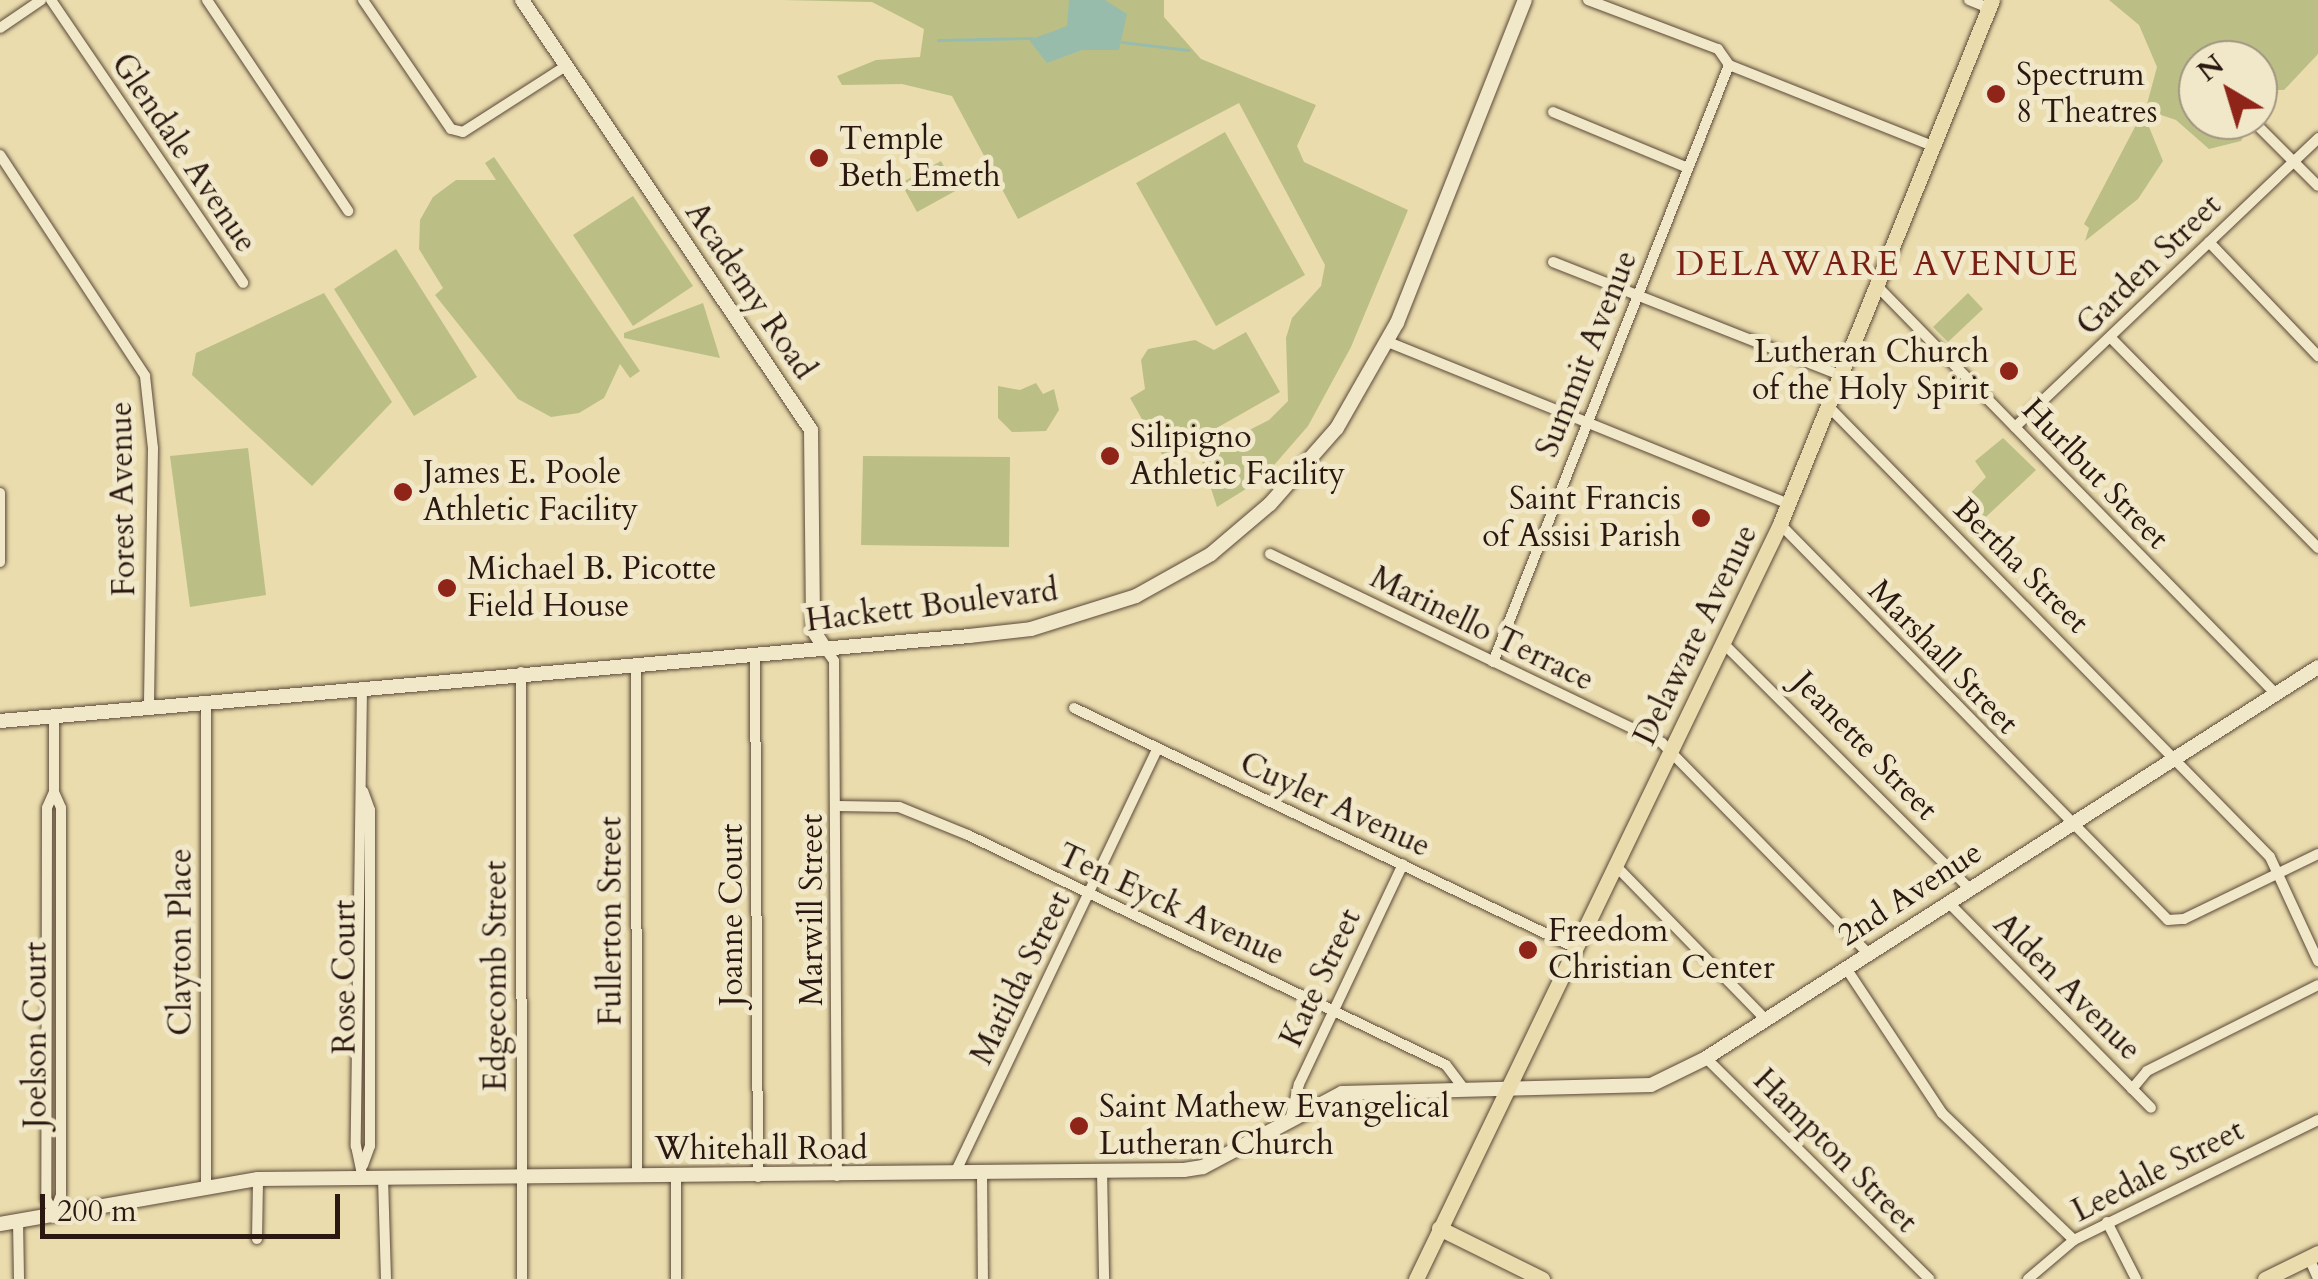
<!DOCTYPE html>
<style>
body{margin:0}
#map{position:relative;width:2318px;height:1279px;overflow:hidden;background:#eadcad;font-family:Cardo,serif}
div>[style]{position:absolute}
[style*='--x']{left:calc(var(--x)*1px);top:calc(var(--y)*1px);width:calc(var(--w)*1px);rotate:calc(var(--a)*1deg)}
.green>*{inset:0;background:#bbbf86}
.water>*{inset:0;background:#98bcab}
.stream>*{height:2.5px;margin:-1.25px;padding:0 1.25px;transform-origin:1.25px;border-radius:1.25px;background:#98bcab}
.roads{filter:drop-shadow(0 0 2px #5b4938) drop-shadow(0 0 2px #5b4938)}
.street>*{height:10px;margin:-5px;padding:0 5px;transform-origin:5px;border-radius:5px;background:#f1e8ca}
.secondary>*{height:14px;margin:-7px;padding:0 7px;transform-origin:7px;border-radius:7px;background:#f1e8ca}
.primary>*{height:15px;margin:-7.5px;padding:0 7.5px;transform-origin:7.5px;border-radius:7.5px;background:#eadcad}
.dots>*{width:28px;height:28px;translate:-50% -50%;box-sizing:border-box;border:5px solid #f1e8ca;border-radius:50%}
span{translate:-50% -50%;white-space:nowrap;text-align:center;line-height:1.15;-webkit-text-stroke:10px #f1e8ca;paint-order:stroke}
.poi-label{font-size:32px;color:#2b1811}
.left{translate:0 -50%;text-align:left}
.right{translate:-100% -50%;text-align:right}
.street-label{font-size:32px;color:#2b1811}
.neighbourhood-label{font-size:35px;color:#7a1f14;letter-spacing:2.5px}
.north{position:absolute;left:2178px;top:40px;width:100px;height:100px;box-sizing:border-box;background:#f1e8ca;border:2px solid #a29580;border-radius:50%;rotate:322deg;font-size:28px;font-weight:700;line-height:40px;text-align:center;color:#2b1811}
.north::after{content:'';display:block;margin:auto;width:35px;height:45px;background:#8f2418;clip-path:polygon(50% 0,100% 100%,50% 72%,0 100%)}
.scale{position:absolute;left:40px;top:1194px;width:300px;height:45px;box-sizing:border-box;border:5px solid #2b1811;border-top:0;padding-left:12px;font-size:30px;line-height:35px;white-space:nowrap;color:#2b1811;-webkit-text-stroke:8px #f1e8ca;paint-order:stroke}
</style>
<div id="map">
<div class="green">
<i style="clip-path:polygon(782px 0,1164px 0,1164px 17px,1201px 59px,1316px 105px,1297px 146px,1304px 162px,1408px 210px,1351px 347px,1308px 426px,1262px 479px,1217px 507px,1200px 455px,1269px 420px,1288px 401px,1286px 338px,1292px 318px,1321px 286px,1325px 265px,1239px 103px,1018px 219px,952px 96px,902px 84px,842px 85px,837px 76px,876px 60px,920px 57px,924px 29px,872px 2px)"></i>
<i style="clip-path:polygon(2109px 0,2318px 0,2318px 54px,2284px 90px,2274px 90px,2258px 83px,2258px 60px,2198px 60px,2198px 120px,2227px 120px,2247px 131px,2241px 141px,2209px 149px,2176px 120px,2158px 114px,2149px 127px,2163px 161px,2138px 199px,2085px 241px,2089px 228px,2084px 224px,2147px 104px,2157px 67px,2139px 25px)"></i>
<i style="clip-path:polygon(1225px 132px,1305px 275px,1216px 326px,1136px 183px)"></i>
<i style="clip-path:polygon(494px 157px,640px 371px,630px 378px,620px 364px,604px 398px,579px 413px,551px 417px,518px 399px,435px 295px,443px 288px,419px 249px,420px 220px,433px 197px,456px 180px,496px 180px,485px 163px)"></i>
<i style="clip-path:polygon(941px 161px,957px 190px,917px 212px,901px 183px)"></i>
<i style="clip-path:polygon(633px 196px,693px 286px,633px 326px,573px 235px)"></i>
<i style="clip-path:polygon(396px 249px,477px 377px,414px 416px,334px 289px)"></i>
<i style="clip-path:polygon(324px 293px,392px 402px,312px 486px,192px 375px,196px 353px)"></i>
<i style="clip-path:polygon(1968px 293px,1983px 309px,1948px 342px,1933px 327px)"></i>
<i style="clip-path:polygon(703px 303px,720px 358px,624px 338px,624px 333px)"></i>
<i style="clip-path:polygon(1246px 332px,1280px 392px,1164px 458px,1130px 398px,1145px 389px,1141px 360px,1148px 349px,1195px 340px,1214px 350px)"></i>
<i style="clip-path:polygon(1036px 383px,1043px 394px,1054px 389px,1059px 410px,1046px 431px,1012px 432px,998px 418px,998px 386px,1020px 390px)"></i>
<i style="clip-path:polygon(2003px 438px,2036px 470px,1972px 530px,1953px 511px,1986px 477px,1975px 461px)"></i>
<i style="clip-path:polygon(248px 448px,266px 595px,190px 607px,170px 456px)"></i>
<i style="clip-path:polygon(863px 456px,1010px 457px,1009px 547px,861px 545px)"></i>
</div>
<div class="water">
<i style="clip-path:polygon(1069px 0,1105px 0,1127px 14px,1119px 50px,1082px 50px,1047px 63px,1029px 40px,1067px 26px)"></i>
</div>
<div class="stream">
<i style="--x:938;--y:40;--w:94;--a:-1.2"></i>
<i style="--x:1122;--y:42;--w:67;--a:6.8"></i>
</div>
<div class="roads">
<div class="street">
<i style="--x:51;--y:0;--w:342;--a:55.8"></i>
<i style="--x:207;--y:0;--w:254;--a:56.2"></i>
<i style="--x:363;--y:0;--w:156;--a:55.7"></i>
<i style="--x:451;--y:129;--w:12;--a:14"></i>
<i style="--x:463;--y:132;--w:122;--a:-32.7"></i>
<i style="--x:1588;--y:0;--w:139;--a:20.7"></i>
<i style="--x:1718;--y:49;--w:19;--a:55"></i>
<i style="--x:1729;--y:65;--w:222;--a:21.7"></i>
<i style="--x:1969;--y:0;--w:22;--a:22"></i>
<i style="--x:0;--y:28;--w:50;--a:-34.3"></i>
<i style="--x:1553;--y:112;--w:146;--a:22.5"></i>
<i style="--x:2252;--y:120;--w:93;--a:45"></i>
<i style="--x:0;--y:155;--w:264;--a:56.7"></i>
<i style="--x:145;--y:376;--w:72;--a:83.7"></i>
<i style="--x:153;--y:448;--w:259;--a:90.9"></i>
<i style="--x:2209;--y:242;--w:158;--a:46.3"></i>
<i style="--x:1553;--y:262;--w:312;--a:21.5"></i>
<i style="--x:1879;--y:288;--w:566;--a:45.64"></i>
<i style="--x:2111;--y:338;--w:295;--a:45.4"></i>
<i style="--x:1388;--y:342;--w:432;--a:22"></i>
<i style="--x:1831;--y:409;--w:627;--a:45.58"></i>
<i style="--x:2270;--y:857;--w:115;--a:65.2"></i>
<i style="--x:2015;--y:427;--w:419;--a:-43.6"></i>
<i style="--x:0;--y:493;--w:69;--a:90"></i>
<i style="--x:1780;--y:524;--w:554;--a:45.58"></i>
<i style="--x:2168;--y:920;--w:16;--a:-4"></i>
<i style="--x:2184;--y:919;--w:149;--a:-25.9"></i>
<i style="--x:1270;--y:554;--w:435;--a:25.7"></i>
<i style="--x:1662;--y:743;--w:294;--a:45.6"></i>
<i style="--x:1723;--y:643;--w:347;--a:44.9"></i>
<i style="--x:824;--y:647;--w:17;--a:54"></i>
<i style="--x:834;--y:661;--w:515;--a:89.67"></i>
<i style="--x:755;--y:654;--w:523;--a:89.67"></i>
<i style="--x:1493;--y:662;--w:642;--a:-68.43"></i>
<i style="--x:636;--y:665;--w:512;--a:89.89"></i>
<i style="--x:521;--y:672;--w:607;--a:89.91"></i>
<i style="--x:362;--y:688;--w:458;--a:90.8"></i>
<i style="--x:356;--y:1146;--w:33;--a:78"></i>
<i style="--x:1074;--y:708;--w:556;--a:25.55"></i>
<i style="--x:54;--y:716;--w:76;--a:90"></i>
<i style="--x:54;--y:792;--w:17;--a:66"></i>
<i style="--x:61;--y:808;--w:387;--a:90"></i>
<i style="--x:61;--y:1195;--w:19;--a:111"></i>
<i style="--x:54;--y:792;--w:17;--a:114"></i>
<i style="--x:47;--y:808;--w:391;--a:90.1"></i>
<i style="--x:46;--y:1199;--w:16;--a:60"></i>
<i style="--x:837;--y:806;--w:62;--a:0.9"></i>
<i style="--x:899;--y:807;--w:74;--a:22.1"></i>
<i style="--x:968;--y:835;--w:530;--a:25.7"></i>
<i style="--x:1446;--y:1065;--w:31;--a:53"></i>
<i style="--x:1615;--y:865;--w:216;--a:45.7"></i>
<i style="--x:1948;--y:902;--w:289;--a:45.4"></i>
<i style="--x:1846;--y:968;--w:174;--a:56.5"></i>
<i style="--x:1942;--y:1113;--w:183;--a:43.9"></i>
<i style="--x:1706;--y:1058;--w:314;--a:44.7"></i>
<i style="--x:2132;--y:1089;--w:23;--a:-50"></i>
<i style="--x:2147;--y:1071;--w:191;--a:-26.7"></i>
<i style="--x:1291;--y:1116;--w:33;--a:-76"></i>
<i style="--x:1299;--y:1084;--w:243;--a:-64.7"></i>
<i style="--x:363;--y:1165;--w:20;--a:-70"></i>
<i style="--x:370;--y:1146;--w:336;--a:-90"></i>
<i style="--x:370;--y:810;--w:20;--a:-110"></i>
<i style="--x:1102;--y:1170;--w:109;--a:88.9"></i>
<i style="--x:982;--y:1172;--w:107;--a:89.5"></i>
<i style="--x:955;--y:1173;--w:469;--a:-64.5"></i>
<i style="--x:383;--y:1178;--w:101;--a:88.3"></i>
<i style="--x:206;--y:1183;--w:482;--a:-90"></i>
<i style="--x:18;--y:1221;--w:58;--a:89"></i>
<i style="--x:2107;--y:1222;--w:64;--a:63"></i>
<i style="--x:257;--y:1239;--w:60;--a:-89"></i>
<i style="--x:2309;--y:1258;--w:22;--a:66"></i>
<i style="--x:676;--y:1279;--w:102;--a:-90"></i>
<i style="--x:2028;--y:1279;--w:60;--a:-40.3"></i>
<i style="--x:2074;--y:1240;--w:272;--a:-26.2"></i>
</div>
<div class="secondary">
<i style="--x:522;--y:0;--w:518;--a:56.1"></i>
<i style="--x:811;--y:430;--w:200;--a:89.4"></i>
<i style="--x:813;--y:630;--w:20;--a:57"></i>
<i style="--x:0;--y:721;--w:973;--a:-5.01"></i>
<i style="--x:969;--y:636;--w:62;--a:-6.4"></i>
<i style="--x:1031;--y:629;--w:110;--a:-17.4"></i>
<i style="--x:1136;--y:596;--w:86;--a:-29.2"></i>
<i style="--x:1211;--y:554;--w:77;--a:-40.3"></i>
<i style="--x:1270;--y:504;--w:101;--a:-48.6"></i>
<i style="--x:1337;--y:428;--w:121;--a:-60.3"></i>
<i style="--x:1397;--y:323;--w:347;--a:-68.4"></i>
<i style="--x:0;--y:1224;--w:262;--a:-9.9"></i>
<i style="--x:258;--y:1179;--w:926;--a:-0.56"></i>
<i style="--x:1184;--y:1170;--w:19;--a:-9"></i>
<i style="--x:1203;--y:1167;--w:157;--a:-28"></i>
<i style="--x:1342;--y:1093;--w:309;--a:-1.5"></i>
<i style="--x:1651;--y:1085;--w:61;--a:-26.1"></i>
<i style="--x:1706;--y:1058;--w:726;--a:-32.57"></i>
</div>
<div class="primary">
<i style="--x:1439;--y:1228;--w:115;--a:26.3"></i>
<i style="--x:1416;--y:1279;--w:838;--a:-64.26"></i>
<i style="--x:1780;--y:524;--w:565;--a:-67.97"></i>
<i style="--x:2265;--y:1279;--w:59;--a:-26.1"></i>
</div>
</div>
<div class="dots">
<i style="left:1996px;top:94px;background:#8f2418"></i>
<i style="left:819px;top:158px;background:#8f2418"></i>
<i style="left:2009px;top:371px;background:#8f2418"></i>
<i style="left:1110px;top:456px;background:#8f2418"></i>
<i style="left:403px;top:492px;background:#8f2418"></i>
<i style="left:1701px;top:518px;background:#8f2418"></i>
<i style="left:447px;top:588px;background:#8f2418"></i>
<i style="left:1528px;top:950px;background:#8f2418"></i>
<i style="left:1079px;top:1126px;background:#8f2418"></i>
</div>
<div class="poi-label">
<span class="left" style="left:2016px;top:94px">Spectrum<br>8 Theatres</span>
<span class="left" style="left:839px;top:158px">Temple<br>Beth Emeth</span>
<span class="right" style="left:1989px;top:371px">Lutheran Church<br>of the Holy Spirit</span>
<span class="left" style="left:1130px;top:456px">Silipigno<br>Athletic Facility</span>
<span class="left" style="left:423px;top:492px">James E. Poole<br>Athletic Facility</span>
<span class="right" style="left:1681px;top:518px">Saint Francis<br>of Assisi Parish</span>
<span class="left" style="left:467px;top:588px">Michael B. Picotte<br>Field House</span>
<span class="left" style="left:1548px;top:950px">Freedom<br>Christian Center</span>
<span class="left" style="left:1099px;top:1126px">Saint Mathew Evangelical<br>Lutheran Church</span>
</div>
<div class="street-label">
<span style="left:184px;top:153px;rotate:56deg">Glendale Avenue</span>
<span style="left:2149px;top:265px;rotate:-44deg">Garden Street</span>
<span style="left:750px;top:291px;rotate:56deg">Academy Road</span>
<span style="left:1587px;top:354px;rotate:-68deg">Summit Avenue</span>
<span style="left:2095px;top:474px;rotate:46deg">Hurlbut Street</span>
<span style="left:123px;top:499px;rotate:-91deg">Forest Avenue</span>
<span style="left:2021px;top:566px;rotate:45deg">Bertha Street</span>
<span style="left:932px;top:606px;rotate:-7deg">Hackett Boulevard</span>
<span style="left:1482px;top:629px;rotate:26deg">Marinello Terrace</span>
<span style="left:1696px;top:635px;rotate:-64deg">Delaware Avenue</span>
<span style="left:1943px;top:657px;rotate:46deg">Marshall Street</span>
<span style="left:1865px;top:746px;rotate:46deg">Jeanette Street</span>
<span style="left:1335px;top:805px;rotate:25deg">Cuyler Avenue</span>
<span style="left:1910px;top:894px;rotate:-33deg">2nd Avenue</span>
<span style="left:1171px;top:905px;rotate:25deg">Ten Eyck Avenue</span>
<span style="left:812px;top:910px;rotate:-90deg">Marwill Street</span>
<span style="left:732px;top:915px;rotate:-90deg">Joanne Court</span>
<span style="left:611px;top:921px;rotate:-90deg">Fullerton Street</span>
<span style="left:181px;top:942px;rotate:-90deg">Clayton Place</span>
<span style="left:496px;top:976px;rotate:-90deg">Edgecomb Street</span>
<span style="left:345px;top:977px;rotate:-90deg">Rose Court</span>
<span style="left:1021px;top:978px;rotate:-64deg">Matilda Street</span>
<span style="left:1321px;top:978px;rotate:-65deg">Kate Street</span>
<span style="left:2067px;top:987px;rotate:45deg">Alden Avenue</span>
<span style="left:36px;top:1035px;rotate:-90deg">Joelson Court</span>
<span style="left:761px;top:1149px">Whitehall Road</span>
<span style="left:1835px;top:1151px;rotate:45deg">Hampton Street</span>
<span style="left:2158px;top:1171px;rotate:-27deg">Leedale Street</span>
</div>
<div class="neighbourhood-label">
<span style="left:1878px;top:264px">DELAWARE AVENUE</span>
</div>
<div class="north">N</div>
<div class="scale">200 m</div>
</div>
